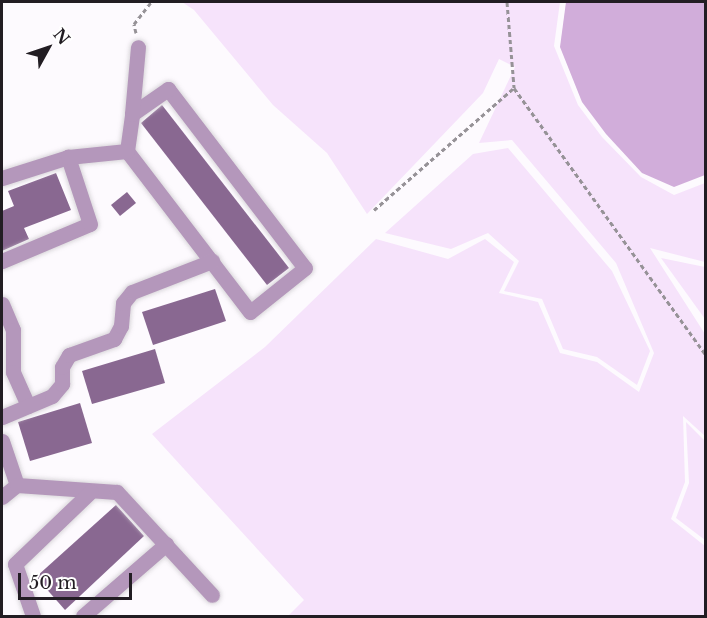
<!DOCTYPE html>
<style>
body{margin:0}
#map{position:relative;width:707px;height:618px;overflow:hidden;background:#fdfafe;font-family:"Libre Baskerville",serif}
div>[style]{position:absolute}
[style*='--x']{left:calc(var(--x)*1px);top:calc(var(--y)*1px);width:calc(var(--w)*1px);rotate:calc(var(--a)*1deg)}
.green>*{inset:0;background:#f6e3fb}
.forest>*{inset:0;background:#d1adda}
.building>*{inset:0;background:#896891}
.path>*{height:3px;margin-top:-1.5px;transform-origin:0;background:repeating-linear-gradient(90deg,#969297 0 4.5px,transparent 0 7.5px)}
.roads{filter:drop-shadow(0 0 2px #dad7db) drop-shadow(0 0 2px #dad7db)}
.minor>*{height:15px;margin:-7.5px;padding:0 7.5px;transform-origin:7.5px;border-radius:7.5px;background:#b497bb}
span{translate:-50% -50%;white-space:nowrap;text-align:center;line-height:1.15;-webkit-text-stroke:4.5px #fff;paint-order:stroke}
.frame{position:absolute;inset:0;border:3px solid #221d23;pointer-events:none}
.north{position:absolute;left:18px;top:18px;width:60px;height:60px;-webkit-text-stroke:4px #fff;paint-order:stroke;rotate:50deg;font-size:16px;font-weight:700;line-height:24px;text-align:center;color:#221d23}
.north::after{content:'';display:block;margin:auto;width:21px;height:27px;background:#221d23;clip-path:polygon(50% 0,100% 100%,50% 72%,0 100%)}
.scale{position:absolute;left:18px;top:573px;width:114px;height:27px;box-sizing:border-box;border:3px solid #221d23;border-top:0;padding-left:8px;font-size:18px;line-height:21px;white-space:nowrap;color:#221d23;-webkit-text-stroke:4px #fff;paint-order:stroke}
</style>
<div id="map">
<div class="green">
<i style="clip-path:polygon(182px 2px,560px 2px,554px 46px,578px 105px,602px 137px,641px 177px,674px 195px,705px 183px,705px 262px,650px 248px,705px 334px,705px 436px,683px 416px,685px 482px,671px 519px,705px 546px,705px 616px,288px 616px,304px 600px,152px 434px,265px 347px,376px 239px,448px 259px,485px 239px,514px 262px,499px 293px,538px 302px,560px 353px,597px 362px,639px 392px,654px 353px,616px 263px,512px 140px,479px 143px,515px 67px,499px 59px,483px 93px,367px 214px,327px 153px,273px 105px,194px 10px)"></i>
<i style="clip-path:polygon(508px 148px,612px 271px,650px 351px,637px 385px,597px 357px,563px 349px,542px 299px,504px 291px,519px 261px,488px 233px,451px 249px,385px 233px,473px 154px)"></i>
<i style="clip-path:polygon(661px 258px,705px 267px,705px 319px)"></i>
<i style="clip-path:polygon(686px 422px,705px 441px,705px 540px,676px 518px,689px 483px)"></i>
</div>
<div class="forest">
<i style="clip-path:polygon(566px 2px,705px 2px,705px 175px,674px 187px,642px 173px,606px 134px,582px 102px,560px 47px)"></i>
</div>
<div class="building">
<i style="clip-path:polygon(162px 105px,289px 268px,267px 285px,141px 123px)"></i>
<i style="clip-path:polygon(56px 173px,71px 210px,24px 228px,29px 239px,2px 251px,2px 211px,14px 206px,8px 191px)"></i>
<i style="clip-path:polygon(127px 192px,136px 203px,120px 216px,111px 205px)"></i>
<i style="clip-path:polygon(215px 289px,226px 321px,153px 345px,142px 312px)"></i>
<i style="clip-path:polygon(155px 349px,165px 383px,92px 404px,82px 371px)"></i>
<i style="clip-path:polygon(80px 403px,92px 443px,30px 461px,18px 422px)"></i>
<i style="clip-path:polygon(116px 505px,144px 536px,65px 610px,36px 577px)"></i>
</div>
<div class="path">
<i style="--x:507;--y:2;--w:86;--a:85.3"></i>
<i style="--x:514;--y:88;--w:329;--a:54.3"></i>
<i style="--x:136;--y:33;--w:9;--a:-103"></i>
<i style="--x:134;--y:24;--w:28;--a:-52"></i>
<i style="--x:374;--y:210;--w:186;--a:-41.1"></i>
</div>
<div class="roads">
<div class="minor">
<i style="--x:168;--y:89;--w:225;--a:52.6"></i>
<i style="--x:305;--y:268;--w:70;--a:141.3"></i>
<i style="--x:250;--y:312;--w:203;--a:-127.4"></i>
<i style="--x:127;--y:151;--w:37;--a:-82"></i>
<i style="--x:132;--y:114;--w:44;--a:-34.8"></i>
<i style="--x:132;--y:114;--w:67;--a:-84.9"></i>
<i style="--x:2;--y:178;--w:69;--a:-17.7"></i>
<i style="--x:2;--y:261;--w:95;--a:-22.8"></i>
<i style="--x:90;--y:224;--w:71;--a:-108.2"></i>
<i style="--x:68;--y:157;--w:59;--a:-5.8"></i>
<i style="--x:2;--y:304;--w:28;--a:67"></i>
<i style="--x:13;--y:330;--w:42;--a:90"></i>
<i style="--x:13;--y:372;--w:37;--a:66"></i>
<i style="--x:2;--y:417;--w:54;--a:-22.8"></i>
<i style="--x:52;--y:396;--w:16;--a:-50"></i>
<i style="--x:62;--y:384;--w:17;--a:-90"></i>
<i style="--x:62;--y:367;--w:14;--a:-60"></i>
<i style="--x:69;--y:355;--w:48;--a:-19.6"></i>
<i style="--x:114;--y:339;--w:15;--a:-62"></i>
<i style="--x:121;--y:326;--w:23;--a:-85"></i>
<i style="--x:123;--y:303;--w:14;--a:-51"></i>
<i style="--x:132;--y:292;--w:86;--a:-21.2"></i>
<i style="--x:2;--y:441;--w:46;--a:71.2"></i>
<i style="--x:2;--y:497;--w:19;--a:-39"></i>
<i style="--x:17;--y:485;--w:100;--a:4"></i>
<i style="--x:117;--y:492;--w:140;--a:47.3"></i>
<i style="--x:33;--y:616;--w:55;--a:-109.1"></i>
<i style="--x:15;--y:564;--w:105;--a:-43.8"></i>
<i style="--x:83;--y:616;--w:110;--a:-40.9"></i>
</div>
</div>
<div class="frame"></div>
<div class="north">N</div>
<div class="scale">50 m</div>
</div>
